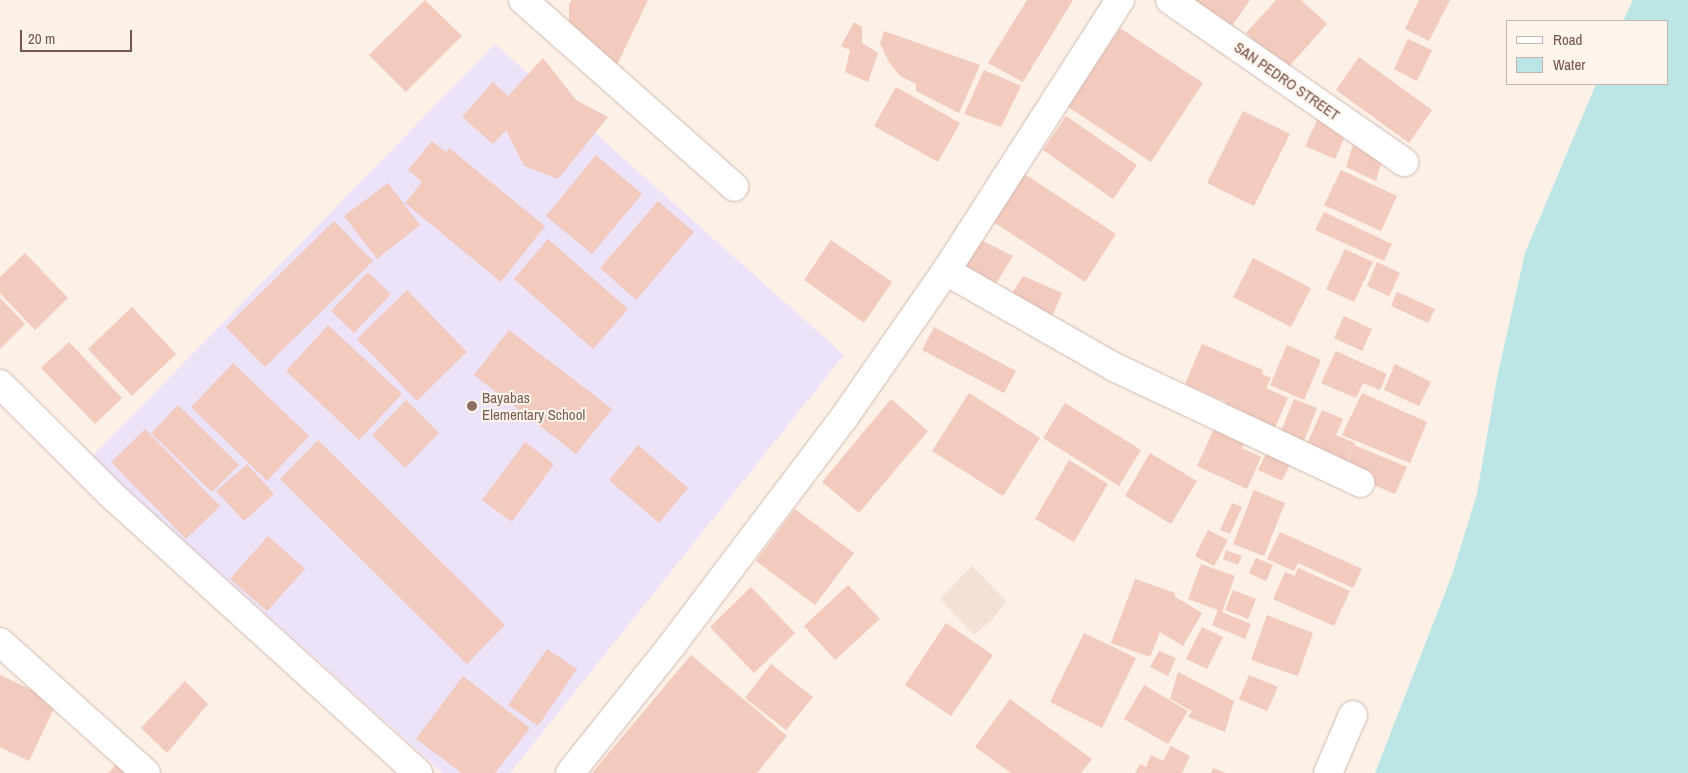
<!DOCTYPE html>
<style>
body{margin:0}
#map{position:relative;width:1688px;height:773px;overflow:hidden;background:#fcf0e7;font-family:"Archivo Narrow",sans-serif}
div>[style]{position:absolute}
[style*='--x']{left:calc(var(--x)*1px);top:calc(var(--y)*1px);width:calc(var(--w)*1px);rotate:calc(var(--a)*1deg)}
.residential>*{inset:0;background:#f4e1d5}
.education>*{inset:0;background:#ede3f9}
.water>*{inset:0;background:#bbe6e5}
.building>*{inset:0;background:#f2cabe}
.roads{filter:drop-shadow(0 0 1px #d0b8af) drop-shadow(0 0 1px #d0b8af)}
.street>*{height:28px;margin:-14px;padding:0 14px;transform-origin:14px;border-radius:14px;background:#fff}
.dots>*{width:14px;height:14px;translate:-50% -50%;box-sizing:border-box;border:2px solid #fff5ed;border-radius:50%}
span{translate:-50% -50%;white-space:nowrap;text-align:center;line-height:1.15;-webkit-text-stroke:4px #fff5ed;paint-order:stroke}
.street-label{font-size:15px;color:#76534b}
.education-label{font-size:15px;color:#785e54}
.left{translate:0 -50%;text-align:left}
.legend{position:absolute;left:1506px;top:20px;width:162px;height:65px;box-sizing:border-box;background:#fff5ed;border:1px solid #c8b4ac;margin:0;padding:6px 9px;list-style:none;font-size:15px;color:#76534b}
.legend li{display:flex;align-items:center;gap:10px;height:25px}
.legend b{width:25px;border:1px solid #c8b4ac}
.scale{position:absolute;left:20px;top:30px;width:112px;height:22px;box-sizing:border-box;border:2px solid #76534b;border-top:0;padding-left:6px;font-size:15px;line-height:18px;white-space:nowrap;color:#76534b;-webkit-text-stroke:4px #fff5ed;paint-order:stroke}
</style>
<div id="map">
<div class="residential">
<i style="clip-path:polygon(972px 566px,1006px 601px,993px 619px,974px 635px,940px 599px)"></i>
</div>
<div class="education">
<i style="clip-path:polygon(495px 44px,844px 355px,510px 773px,443px 773px,91px 458px)"></i>
</div>
<div class="water">
<i style="clip-path:polygon(1633px 0,1688px 0,1688px 773px,1375px 773px,1452px 575px,1477px 494px,1497px 378px,1525px 253px,1596px 84px,1667px 84px,1667px 21px,1623px 21px)"></i>
</div>
<div class="building">
<i style="clip-path:polygon(425px 0,462px 36px,406px 92px,369px 55px)"></i>
<i style="clip-path:polygon(572px 0,648px 0,616px 67px,569px 31px,569px 4px)"></i>
<i style="clip-path:polygon(1027px 0,1073px 0,1023px 82px,988px 63px)"></i>
<i style="clip-path:polygon(1193px 0,1250px 0,1232px 26px)"></i>
<i style="clip-path:polygon(1276px 0,1301px 0,1327px 24px,1286px 70px,1246px 33px)"></i>
<i style="clip-path:polygon(1419px 0,1450px 0,1429px 41px,1405px 29px)"></i>
<i style="clip-path:polygon(854px 22px,862px 27px,862px 43px,878px 53px,868px 82px,845px 72px,850px 50px,841px 46px)"></i>
<i style="clip-path:polygon(1120px 28px,1203px 83px,1151px 162px,1068px 107px)"></i>
<i style="clip-path:polygon(884px 31px,980px 65px,959px 113px,916px 91px,916px 84px,900px 76px,889px 62px,880px 43px)"></i>
<i style="clip-path:polygon(1408px 39px,1432px 50px,1417px 81px,1394px 69px)"></i>
<i style="clip-path:polygon(1359px 57px,1432px 110px,1409px 143px,1336px 90px)"></i>
<i style="clip-path:polygon(543px 58px,576px 100px,608px 117px,558px 179px,524px 166px,506px 130px,493px 144px,462px 117px,493px 82px,508px 96px)"></i>
<i style="clip-path:polygon(984px 70px,1021px 86px,1001px 127px,964px 114px)"></i>
<i style="clip-path:polygon(896px 87px,960px 123px,938px 162px,874px 126px)"></i>
<i style="clip-path:polygon(1323px 108px,1349px 127px,1335px 159px,1305px 146px)"></i>
<i style="clip-path:polygon(1243px 111px,1290px 134px,1254px 206px,1207px 183px)"></i>
<i style="clip-path:polygon(1066px 116px,1137px 165px,1113px 199px,1043px 150px)"></i>
<i style="clip-path:polygon(432px 141px,446px 152px,449px 148px,545px 226px,501px 282px,405px 203px,422px 182px,408px 170px)"></i>
<i style="clip-path:polygon(1353px 145px,1385px 151px,1376px 181px,1346px 167px)"></i>
<i style="clip-path:polygon(596px 155px,642px 194px,592px 254px,546px 216px)"></i>
<i style="clip-path:polygon(1341px 170px,1397px 196px,1381px 231px,1324px 205px)"></i>
<i style="clip-path:polygon(1023px 173px,1116px 234px,1085px 282px,992px 221px)"></i>
<i style="clip-path:polygon(388px 183px,420px 225px,377px 259px,344px 216px)"></i>
<i style="clip-path:polygon(658px 201px,694px 232px,636px 300px,600px 268px)"></i>
<i style="clip-path:polygon(1324px 212px,1392px 244px,1384px 261px,1315px 230px)"></i>
<i style="clip-path:polygon(334px 221px,373px 261px,265px 367px,226px 327px)"></i>
<i style="clip-path:polygon(548px 239px,628px 309px,593px 349px,514px 279px)"></i>
<i style="clip-path:polygon(979px 239px,1013px 256px,992px 290px,960px 267px)"></i>
<i style="clip-path:polygon(831px 240px,892px 282px,864px 323px,804px 280px)"></i>
<i style="clip-path:polygon(1345px 249px,1373px 262px,1354px 302px,1326px 289px)"></i>
<i style="clip-path:polygon(25px 253px,68px 298px,35px 330px,0 293px,0 277px)"></i>
<i style="clip-path:polygon(1253px 258px,1311px 288px,1291px 327px,1233px 297px)"></i>
<i style="clip-path:polygon(1377px 262px,1400px 273px,1389px 296px,1367px 286px)"></i>
<i style="clip-path:polygon(368px 272px,391px 294px,354px 333px,331px 311px)"></i>
<i style="clip-path:polygon(1023px 276px,1062px 293px,1049px 324px,1009px 298px)"></i>
<i style="clip-path:polygon(407px 290px,467px 352px,417px 401px,357px 339px)"></i>
<i style="clip-path:polygon(1397px 292px,1435px 309px,1428px 323px,1391px 306px)"></i>
<i style="clip-path:polygon(0 298px,25px 324px,0 349px)"></i>
<i style="clip-path:polygon(132px 307px,176px 354px,132px 396px,88px 349px)"></i>
<i style="clip-path:polygon(1344px 316px,1372px 329px,1362px 351px,1334px 338px)"></i>
<i style="clip-path:polygon(328px 325px,402px 394px,359px 440px,286px 371px)"></i>
<i style="clip-path:polygon(934px 327px,1016px 371px,1004px 393px,922px 350px)"></i>
<i style="clip-path:polygon(509px 330px,612px 409px,576px 454px,474px 375px)"></i>
<i style="clip-path:polygon(69px 342px,122px 398px,95px 424px,41px 368px)"></i>
<i style="clip-path:polygon(1202px 344px,1263px 370px,1262px 374px,1271px 378px,1266px 388px,1288px 398px,1272px 434px,1222px 411px,1226px 402px,1185px 384px)"></i>
<i style="clip-path:polygon(1287px 345px,1321px 360px,1304px 400px,1270px 385px)"></i>
<i style="clip-path:polygon(1336px 351px,1387px 374px,1380px 390px,1363px 383px,1356px 398px,1321px 383px)"></i>
<i style="clip-path:polygon(233px 363px,309px 436px,267px 481px,191px 407px)"></i>
<i style="clip-path:polygon(1395px 364px,1431px 382px,1419px 406px,1384px 390px)"></i>
<i style="clip-path:polygon(969px 393px,1040px 438px,1003px 496px,932px 451px)"></i>
<i style="clip-path:polygon(1362px 393px,1427px 422px,1410px 463px,1342px 435px)"></i>
<i style="clip-path:polygon(891px 399px,928px 431px,859px 513px,822px 482px)"></i>
<i style="clip-path:polygon(1294px 399px,1317px 408px,1303px 443px,1280px 434px)"></i>
<i style="clip-path:polygon(406px 400px,439px 433px,405px 468px,372px 435px)"></i>
<i style="clip-path:polygon(1065px 403px,1141px 450px,1119px 486px,1043px 438px)"></i>
<i style="clip-path:polygon(178px 405px,239px 465px,212px 492px,151px 433px)"></i>
<i style="clip-path:polygon(1322px 410px,1343px 419px,1336px 435px,1355px 443px,1342px 472px,1303px 453px)"></i>
<i style="clip-path:polygon(1219px 418px,1250px 432px,1242px 448px,1261px 457px,1247px 489px,1197px 466px)"></i>
<i style="clip-path:polygon(145px 429px,220px 506px,186px 539px,111px 462px)"></i>
<i style="clip-path:polygon(318px 440px,505px 625px,467px 664px,280px 479px)"></i>
<i style="clip-path:polygon(525px 442px,554px 464px,512px 522px,482px 500px)"></i>
<i style="clip-path:polygon(638px 445px,688px 488px,659px 523px,609px 480px)"></i>
<i style="clip-path:polygon(1270px 445px,1294px 456px,1282px 481px,1258px 470px)"></i>
<i style="clip-path:polygon(1354px 445px,1407px 467px,1395px 494px,1344px 472px)"></i>
<i style="clip-path:polygon(1150px 453px,1197px 481px,1171px 524px,1125px 496px)"></i>
<i style="clip-path:polygon(1069px 460px,1108px 484px,1074px 542px,1035px 519px)"></i>
<i style="clip-path:polygon(247px 464px,274px 494px,244px 521px,216px 491px)"></i>
<i style="clip-path:polygon(1254px 490px,1285px 503px,1264px 556px,1233px 544px)"></i>
<i style="clip-path:polygon(1232px 503px,1242px 507px,1230px 534px,1220px 530px)"></i>
<i style="clip-path:polygon(795px 509px,854px 553px,815px 605px,756px 561px)"></i>
<i style="clip-path:polygon(1208px 530px,1228px 540px,1214px 566px,1195px 556px)"></i>
<i style="clip-path:polygon(1280px 532px,1362px 569px,1353px 588px,1298px 563px,1294px 571px,1267px 559px)"></i>
<i style="clip-path:polygon(268px 536px,305px 569px,267px 611px,230px 579px)"></i>
<i style="clip-path:polygon(1226px 550px,1242px 556px,1238px 565px,1223px 559px)"></i>
<i style="clip-path:polygon(1256px 558px,1273px 565px,1266px 581px,1249px 573px)"></i>
<i style="clip-path:polygon(1201px 564px,1235px 576px,1222px 612px,1251px 624px,1245px 639px,1212px 625px,1218px 610px,1188px 599px)"></i>
<i style="clip-path:polygon(1298px 568px,1350px 591px,1334px 626px,1273px 599px,1285px 572px,1295px 576px)"></i>
<i style="clip-path:polygon(1135px 579px,1175px 593px,1174px 596px,1202px 613px,1183px 646px,1160px 632px,1150px 657px,1111px 643px)"></i>
<i style="clip-path:polygon(848px 585px,880px 619px,835px 660px,804px 626px)"></i>
<i style="clip-path:polygon(751px 587px,795px 633px,754px 673px,710px 627px)"></i>
<i style="clip-path:polygon(1233px 590px,1256px 599px,1248px 619px,1225px 610px)"></i>
<i style="clip-path:polygon(1267px 615px,1313px 633px,1298px 676px,1251px 660px)"></i>
<i style="clip-path:polygon(946px 623px,993px 655px,951px 716px,905px 685px)"></i>
<i style="clip-path:polygon(1202px 627px,1223px 637px,1207px 669px,1186px 659px)"></i>
<i style="clip-path:polygon(1084px 633px,1136px 658px,1102px 728px,1050px 702px)"></i>
<i style="clip-path:polygon(547px 649px,577px 669px,538px 726px,508px 705px)"></i>
<i style="clip-path:polygon(1159px 651px,1176px 658px,1168px 676px,1150px 667px)"></i>
<i style="clip-path:polygon(691px 655px,787px 736px,757px 773px,592px 773px)"></i>
<i style="clip-path:polygon(771px 664px,813px 697px,786px 730px,745px 698px)"></i>
<i style="clip-path:polygon(1178px 672px,1234px 701px,1225px 732px,1188px 717px,1192px 711px,1170px 699px)"></i>
<i style="clip-path:polygon(0 675px,57px 702px,29px 761px,0 747px)"></i>
<i style="clip-path:polygon(1249px 675px,1278px 687px,1267px 711px,1239px 699px)"></i>
<i style="clip-path:polygon(463px 676px,530px 728px,495px 773px,462px 773px,416px 739px)"></i>
<i style="clip-path:polygon(185px 681px,208px 704px,167px 753px,141px 728px)"></i>
<i style="clip-path:polygon(1144px 685px,1188px 711px,1168px 744px,1124px 719px)"></i>
<i style="clip-path:polygon(1010px 699px,1092px 759px,1081px 773px,1011px 773px,975px 747px)"></i>
<i style="clip-path:polygon(1171px 746px,1190px 756px,1182px 773px,1135px 773px,1140px 764px,1146px 767px,1151px 755px,1163px 761px)"></i>
<i style="clip-path:polygon(124px 757px,139px 773px,108px 773px)"></i>
<i style="clip-path:polygon(1213px 768px,1226px 773px,1211px 773px)"></i>
</div>
<div class="roads">
<div class="street">
<i style="--x:523;--y:0;--w:282;--a:41.5"></i>
<i style="--x:1170;--y:0;--w:285;--a:34.7"></i>
<i style="--x:946;--y:271;--w:196;--a:29.7"></i>
<i style="--x:1116;--y:368;--w:270;--a:25.2"></i>
<i style="--x:0;--y:384;--w:163;--a:44.8"></i>
<i style="--x:116;--y:499;--w:408;--a:42.2"></i>
<i style="--x:0;--y:642;--w:196;--a:41.9"></i>
<i style="--x:570;--y:773;--w:164;--a:-51.4"></i>
<i style="--x:672;--y:645;--w:283;--a:-52.9"></i>
<i style="--x:843;--y:419;--w:180;--a:-55.2"></i>
<i style="--x:946;--y:271;--w:322;--a:-57.3"></i>
<i style="--x:1328;--y:773;--w:63;--a:-66.7"></i>
</div>
</div>
<div class="dots">
<i style="left:472px;top:406px;background:#8d6e63"></i>
</div>
<div class="street-label">
<span style="left:1287px;top:81px;rotate:35deg">SAN PEDRO STREET</span>
</div>
<div class="education-label">
<span class="left" style="left:482px;top:406px">Bayabas<br>Elementary School</span>
</div>
<ul class="legend">
<li><b style="height:6px;background:#fff"></b>Road</li>
<li><b style="height:14px;background:#bbe6e5"></b>Water</li>
</ul>
<div class="scale">20 m</div>
</div>
